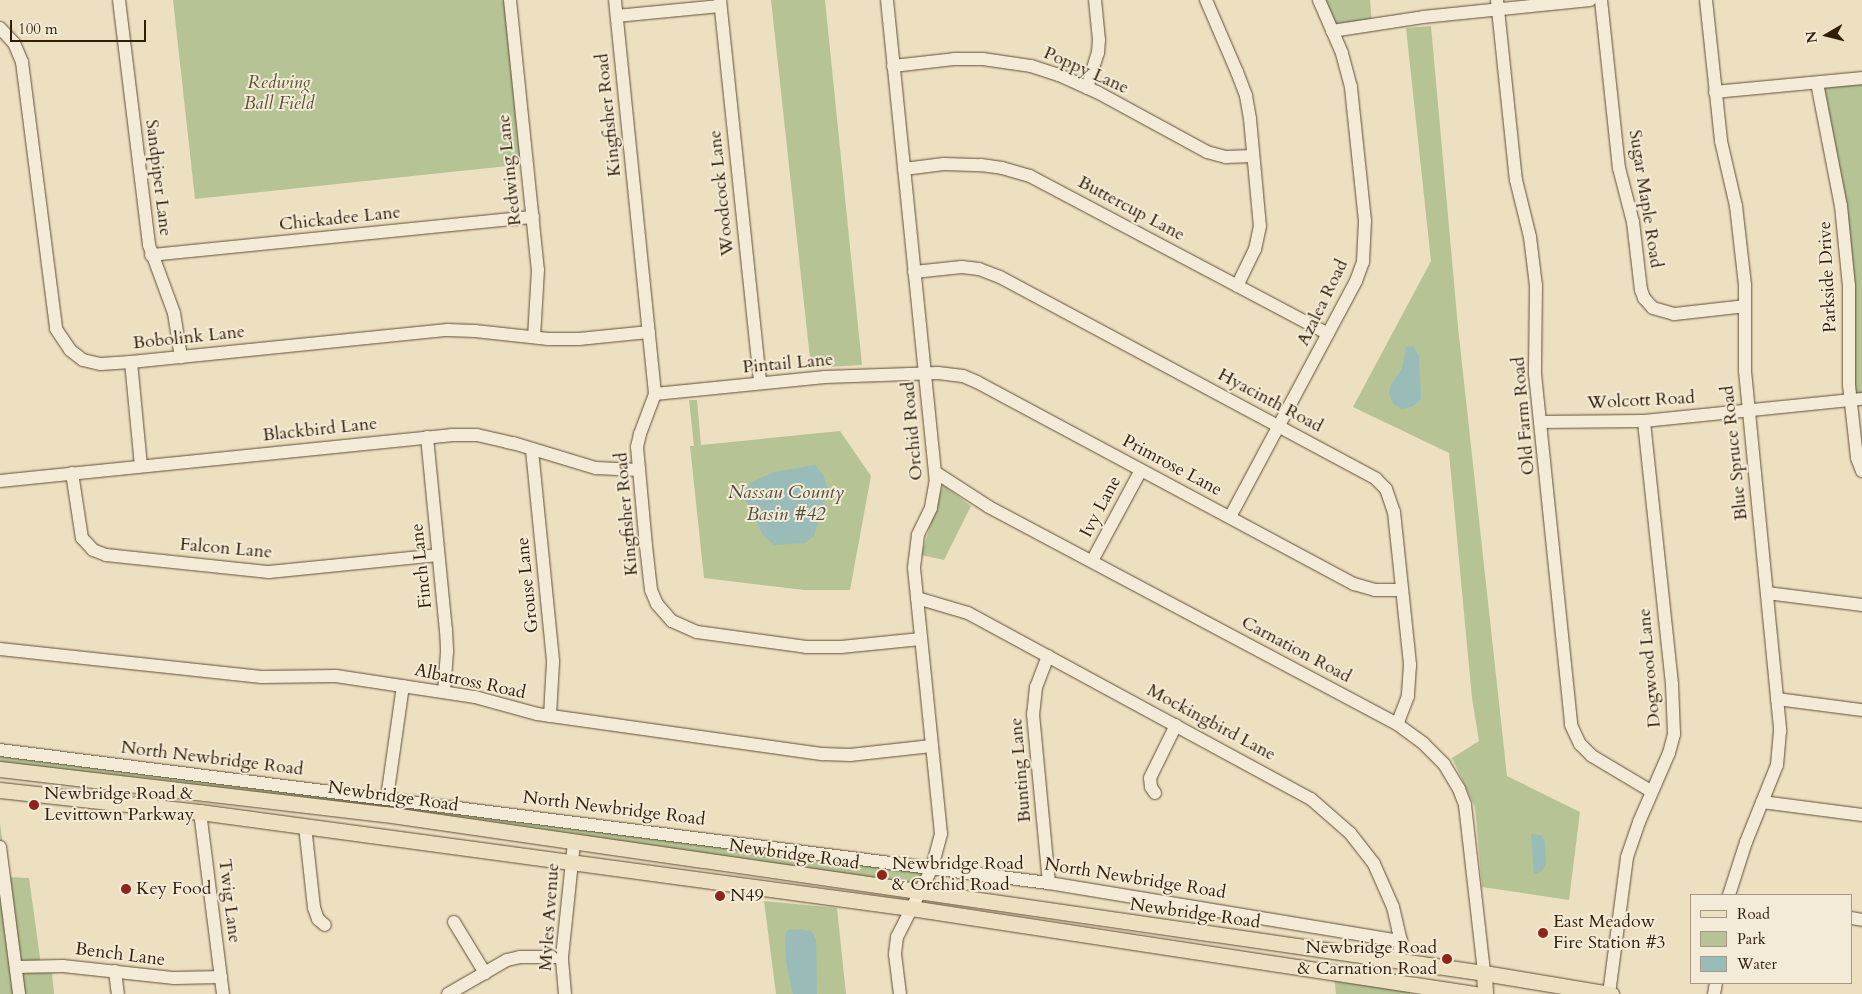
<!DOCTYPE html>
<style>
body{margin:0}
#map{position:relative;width:1862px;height:994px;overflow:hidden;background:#ede0c1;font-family:Cardo,serif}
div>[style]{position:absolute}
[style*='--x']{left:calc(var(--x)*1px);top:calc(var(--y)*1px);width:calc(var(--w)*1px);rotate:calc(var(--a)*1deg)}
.green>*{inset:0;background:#b5c395}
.water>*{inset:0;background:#9abcb8}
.roads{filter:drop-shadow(0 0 1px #604e36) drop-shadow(0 0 1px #604e36)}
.minor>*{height:12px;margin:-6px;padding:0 6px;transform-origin:6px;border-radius:6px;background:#f3ebd7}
.major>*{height:15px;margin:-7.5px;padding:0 7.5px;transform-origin:7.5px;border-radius:7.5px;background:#ede0c1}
.dots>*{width:14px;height:14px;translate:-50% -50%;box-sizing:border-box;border:2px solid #f3ebd7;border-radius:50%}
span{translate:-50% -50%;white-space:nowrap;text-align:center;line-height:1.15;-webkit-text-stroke:4px #f3ebd7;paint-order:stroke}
.street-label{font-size:18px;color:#311e07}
.park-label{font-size:18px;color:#595032;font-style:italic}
.poi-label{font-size:18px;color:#311e07}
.left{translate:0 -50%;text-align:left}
.right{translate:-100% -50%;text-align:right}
.water-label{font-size:19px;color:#504d3c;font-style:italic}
.legend{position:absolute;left:1690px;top:894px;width:162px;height:90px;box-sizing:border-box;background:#f3ebd7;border:1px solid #a59984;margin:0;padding:6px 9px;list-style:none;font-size:15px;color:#311e07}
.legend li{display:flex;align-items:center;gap:10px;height:25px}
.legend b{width:25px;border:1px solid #a59984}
.north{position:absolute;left:1802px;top:10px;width:50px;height:50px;-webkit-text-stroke:4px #f3ebd7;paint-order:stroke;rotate:262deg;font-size:14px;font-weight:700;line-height:20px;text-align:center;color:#311e07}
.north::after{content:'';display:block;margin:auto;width:18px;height:22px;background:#311e07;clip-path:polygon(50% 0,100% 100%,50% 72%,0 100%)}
.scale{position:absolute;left:10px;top:20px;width:136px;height:22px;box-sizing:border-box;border:2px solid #311e07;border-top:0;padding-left:6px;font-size:15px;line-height:18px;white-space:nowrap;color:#311e07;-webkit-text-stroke:4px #f3ebd7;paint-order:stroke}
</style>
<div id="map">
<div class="green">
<i style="clip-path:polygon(173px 0,509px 0,526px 164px,195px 199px)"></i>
<i style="clip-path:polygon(771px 0,825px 0,862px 365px,811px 368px)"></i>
<i style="clip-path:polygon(1319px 0,1370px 0,1372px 24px,1332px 31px)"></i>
<i style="clip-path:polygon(1431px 26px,1458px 327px,1507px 776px,1580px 812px,1569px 900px,1482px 887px,1475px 807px,1452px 758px,1479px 741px,1472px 698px,1449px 453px,1353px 407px,1431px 261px,1406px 28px)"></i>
<i style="clip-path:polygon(1862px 78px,1862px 400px,1852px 401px,1850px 285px,1817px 83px)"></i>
<i style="clip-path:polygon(689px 400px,697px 400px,701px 445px,840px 431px,871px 476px,850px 590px,804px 590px,704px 578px,690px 446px,694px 446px)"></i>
<i style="clip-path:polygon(943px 485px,971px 506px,944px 560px,921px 555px)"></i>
<i style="clip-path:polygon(0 752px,929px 870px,918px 888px,0 766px)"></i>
<i style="clip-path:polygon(0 823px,7px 877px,29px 878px,42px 972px,52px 973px,54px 994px,0 994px)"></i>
<i style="clip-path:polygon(764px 901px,837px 908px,846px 994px,776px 994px)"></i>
<i style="clip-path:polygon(1334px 976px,1410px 987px,1410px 994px,1336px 994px)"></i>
</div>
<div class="water">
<i style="clip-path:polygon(1413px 346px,1419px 356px,1421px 399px,1414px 406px,1402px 409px,1393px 404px,1389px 393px,1391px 385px,1402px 368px,1406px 347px)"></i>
<i style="clip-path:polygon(815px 465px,823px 475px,828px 488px,814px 536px,805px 543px,774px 545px,763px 535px,742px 494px,752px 482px,774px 472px)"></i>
<i style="clip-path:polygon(1531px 834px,1540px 835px,1545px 841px,1546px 863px,1542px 871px,1534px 874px)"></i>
<i style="clip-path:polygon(799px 929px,811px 931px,816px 939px,817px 994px,793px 994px,792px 992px,786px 961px,785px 935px,788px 930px)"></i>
</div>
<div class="roads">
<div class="minor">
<i style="--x:119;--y:0;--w:247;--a:83"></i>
<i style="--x:149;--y:245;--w:72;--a:69.8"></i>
<i style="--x:174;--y:313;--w:45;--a:81"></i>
<i style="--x:510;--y:0;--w:271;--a:84.1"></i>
<i style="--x:538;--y:270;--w:67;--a:93.4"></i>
<i style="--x:615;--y:0;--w:396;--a:84.2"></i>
<i style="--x:655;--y:394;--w:43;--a:110.6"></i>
<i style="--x:640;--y:434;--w:13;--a:103"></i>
<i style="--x:637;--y:447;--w:99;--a:84.8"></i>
<i style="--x:646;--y:546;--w:44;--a:83.5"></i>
<i style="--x:651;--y:590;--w:15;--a:67"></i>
<i style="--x:657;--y:604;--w:23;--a:49"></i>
<i style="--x:672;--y:621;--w:27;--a:24"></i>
<i style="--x:697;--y:632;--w:110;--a:7.8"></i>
<i style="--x:806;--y:647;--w:35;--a:0"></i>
<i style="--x:841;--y:647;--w:80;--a:-5.7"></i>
<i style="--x:720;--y:0;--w:385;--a:84"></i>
<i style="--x:887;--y:0;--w:481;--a:84.2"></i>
<i style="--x:936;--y:479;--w:29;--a:100"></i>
<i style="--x:931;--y:508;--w:30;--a:116"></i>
<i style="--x:918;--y:535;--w:33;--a:97"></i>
<i style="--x:914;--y:568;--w:267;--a:84.2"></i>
<i style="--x:941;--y:834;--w:35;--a:105"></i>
<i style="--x:932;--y:868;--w:77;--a:116.9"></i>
<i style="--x:897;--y:937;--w:17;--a:97"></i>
<i style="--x:895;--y:954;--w:40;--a:82.9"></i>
<i style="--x:1206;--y:0;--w:78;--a:66.7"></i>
<i style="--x:1237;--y:72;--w:26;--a:69"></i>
<i style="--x:1246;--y:96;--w:23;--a:80"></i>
<i style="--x:1250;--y:119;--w:107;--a:84.7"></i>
<i style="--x:1260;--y:226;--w:24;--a:102"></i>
<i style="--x:1255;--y:249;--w:41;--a:115.9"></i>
<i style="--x:1497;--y:0;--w:181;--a:84"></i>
<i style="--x:1516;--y:180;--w:59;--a:76.2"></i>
<i style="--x:1530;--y:237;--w:49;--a:83"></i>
<i style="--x:1536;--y:286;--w:88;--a:90.7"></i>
<i style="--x:1535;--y:374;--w:353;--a:84.1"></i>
<i style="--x:1571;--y:725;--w:21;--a:65"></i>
<i style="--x:1580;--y:744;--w:17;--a:45"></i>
<i style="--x:1592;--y:756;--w:69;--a:30.7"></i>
<i style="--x:1601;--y:0;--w:169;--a:83.9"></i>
<i style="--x:1619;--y:168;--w:56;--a:75.5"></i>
<i style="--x:1633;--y:222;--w:68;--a:83.3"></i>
<i style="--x:1641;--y:290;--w:9;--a:69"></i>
<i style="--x:1644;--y:298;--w:13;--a:48"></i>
<i style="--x:1653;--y:308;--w:22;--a:16"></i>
<i style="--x:1674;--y:314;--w:71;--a:-6.4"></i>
<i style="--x:1706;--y:0;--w:142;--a:83.9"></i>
<i style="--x:1721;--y:141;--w:67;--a:77"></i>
<i style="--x:1736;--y:206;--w:80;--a:83.5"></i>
<i style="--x:1745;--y:285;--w:86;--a:90"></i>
<i style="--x:1745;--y:371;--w:362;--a:84.4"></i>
<i style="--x:1780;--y:731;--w:34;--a:95"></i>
<i style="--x:1777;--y:765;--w:83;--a:111.9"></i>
<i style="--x:1746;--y:842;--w:56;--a:107.8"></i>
<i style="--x:617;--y:16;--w:103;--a:-5.5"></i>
<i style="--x:0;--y:28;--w:21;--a:47"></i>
<i style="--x:14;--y:43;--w:21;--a:67"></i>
<i style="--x:22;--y:62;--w:269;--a:82.7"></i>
<i style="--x:56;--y:329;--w:25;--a:56"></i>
<i style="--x:70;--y:350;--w:16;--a:38"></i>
<i style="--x:83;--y:360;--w:18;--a:13"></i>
<i style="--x:101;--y:364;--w:30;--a:-4"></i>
<i style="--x:131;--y:362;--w:318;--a:-5.8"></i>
<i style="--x:447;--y:330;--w:28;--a:2"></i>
<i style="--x:475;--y:331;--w:74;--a:6.2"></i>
<i style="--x:549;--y:339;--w:30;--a:0"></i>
<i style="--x:579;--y:339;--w:70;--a:-5.7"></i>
<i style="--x:1332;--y:31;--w:92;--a:-8.7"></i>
<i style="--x:1423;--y:17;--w:168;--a:-5.8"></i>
<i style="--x:893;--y:66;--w:61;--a:-6.5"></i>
<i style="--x:954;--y:59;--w:29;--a:0"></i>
<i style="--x:983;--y:59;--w:49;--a:8.3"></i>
<i style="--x:1031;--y:66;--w:29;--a:18"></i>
<i style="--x:1059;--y:75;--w:42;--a:24.1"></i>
<i style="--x:1097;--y:92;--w:125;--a:28.6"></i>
<i style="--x:1207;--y:152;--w:20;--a:15"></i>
<i style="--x:1226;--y:157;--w:27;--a:-2"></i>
<i style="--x:1817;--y:83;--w:125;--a:79"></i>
<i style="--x:1841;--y:206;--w:80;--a:84.3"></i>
<i style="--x:1849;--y:286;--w:99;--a:90"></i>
<i style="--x:1849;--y:385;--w:73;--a:83.7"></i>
<i style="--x:1857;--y:458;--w:14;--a:69"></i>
<i style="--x:1087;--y:88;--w:37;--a:-73"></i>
<i style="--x:1098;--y:53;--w:13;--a:-86"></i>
<i style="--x:1099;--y:40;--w:40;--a:-95.7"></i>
<i style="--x:1715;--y:92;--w:148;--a:-5.4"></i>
<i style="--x:904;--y:169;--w:40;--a:-7.1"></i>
<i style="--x:944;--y:164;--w:37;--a:2"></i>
<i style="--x:981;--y:165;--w:21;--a:8"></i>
<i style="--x:1002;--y:168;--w:29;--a:16"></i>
<i style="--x:1030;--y:176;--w:337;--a:27.9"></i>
<i style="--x:151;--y:255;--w:384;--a:-5.7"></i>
<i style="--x:914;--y:272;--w:48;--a:-5.9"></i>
<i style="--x:962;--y:267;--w:17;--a:7"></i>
<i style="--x:979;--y:269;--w:22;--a:21"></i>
<i style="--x:1000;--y:277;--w:427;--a:28.2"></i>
<i style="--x:1376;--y:479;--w:14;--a:45"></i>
<i style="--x:1386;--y:489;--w:24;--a:71"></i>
<i style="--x:1394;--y:512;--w:154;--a:84"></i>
<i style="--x:1410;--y:665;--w:31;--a:94"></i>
<i style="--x:1408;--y:696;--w:30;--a:111"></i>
<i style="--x:131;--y:362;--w:104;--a:84.5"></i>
<i style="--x:655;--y:394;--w:171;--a:-5.7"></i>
<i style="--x:825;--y:377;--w:113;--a:-2"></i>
<i style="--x:938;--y:373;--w:25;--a:7"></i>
<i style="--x:963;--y:376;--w:15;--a:23"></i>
<i style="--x:977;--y:382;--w:428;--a:28.2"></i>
<i style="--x:1354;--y:584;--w:22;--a:16"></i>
<i style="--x:1375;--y:590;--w:27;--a:0"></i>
<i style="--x:1540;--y:422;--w:104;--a:-0.6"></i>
<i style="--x:1644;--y:421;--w:219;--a:-5.8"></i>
<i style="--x:427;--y:437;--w:194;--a:84.4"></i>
<i style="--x:446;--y:630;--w:22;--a:87"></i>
<i style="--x:447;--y:652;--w:40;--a:94.3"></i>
<i style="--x:532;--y:450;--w:213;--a:84.3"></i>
<i style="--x:553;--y:662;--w:54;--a:93.2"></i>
<i style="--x:935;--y:472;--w:64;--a:32.9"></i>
<i style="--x:989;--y:507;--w:462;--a:28"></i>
<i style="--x:1397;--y:724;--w:32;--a:36"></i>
<i style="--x:1423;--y:743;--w:30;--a:45"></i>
<i style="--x:1444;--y:764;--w:29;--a:59"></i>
<i style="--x:1459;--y:789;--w:17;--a:69"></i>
<i style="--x:1465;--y:805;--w:169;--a:83.5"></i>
<i style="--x:72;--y:473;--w:66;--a:81.3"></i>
<i style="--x:82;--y:538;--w:16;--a:47"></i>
<i style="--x:93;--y:550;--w:14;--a:21"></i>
<i style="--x:106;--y:555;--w:164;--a:6"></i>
<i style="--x:269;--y:572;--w:170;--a:-5.7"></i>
<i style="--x:0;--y:481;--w:453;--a:-5.8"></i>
<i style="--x:451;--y:435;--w:26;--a:0"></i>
<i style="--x:477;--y:435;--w:37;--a:13"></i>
<i style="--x:513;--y:443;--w:87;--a:16.8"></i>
<i style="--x:596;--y:468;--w:43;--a:2.7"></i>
<i style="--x:1230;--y:517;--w:268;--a:-61.9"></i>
<i style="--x:1356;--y:281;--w:20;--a:-70"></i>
<i style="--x:1363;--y:262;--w:41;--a:-87.2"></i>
<i style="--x:1365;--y:221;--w:135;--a:-96"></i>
<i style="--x:1351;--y:87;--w:35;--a:-105"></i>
<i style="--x:1342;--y:53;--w:58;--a:-113.5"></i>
<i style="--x:1092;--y:561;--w:103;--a:-61.7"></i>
<i style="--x:1767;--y:593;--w:96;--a:7.2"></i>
<i style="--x:917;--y:598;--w:53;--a:16.4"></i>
<i style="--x:968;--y:613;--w:390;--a:28.5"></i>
<i style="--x:1311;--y:799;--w:52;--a:41.1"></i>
<i style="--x:1350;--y:833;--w:39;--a:52"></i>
<i style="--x:1374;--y:864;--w:47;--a:66.2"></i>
<i style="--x:1393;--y:907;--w:23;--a:77"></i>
<i style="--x:1398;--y:929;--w:12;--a:76"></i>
<i style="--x:1401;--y:941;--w:21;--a:98"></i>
<i style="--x:0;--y:649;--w:263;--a:6.1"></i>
<i style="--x:262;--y:677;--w:74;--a:-0.8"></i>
<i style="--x:336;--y:676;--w:141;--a:8.6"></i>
<i style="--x:475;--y:697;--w:64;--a:15.3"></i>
<i style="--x:537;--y:714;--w:289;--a:8"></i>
<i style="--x:823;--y:754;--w:27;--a:2"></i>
<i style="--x:850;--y:755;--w:82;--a:-6.3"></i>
<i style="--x:1048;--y:656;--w:33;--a:111"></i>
<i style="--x:1036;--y:687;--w:27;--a:96"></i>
<i style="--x:1033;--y:714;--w:170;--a:84.6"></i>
<i style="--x:1777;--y:699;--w:86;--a:7.4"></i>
<i style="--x:0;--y:750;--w:1057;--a:7.23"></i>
<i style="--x:1049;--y:883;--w:357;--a:9.4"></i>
<i style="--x:1155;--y:793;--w:7;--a:-124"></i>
<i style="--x:1151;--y:787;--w:9;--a:-96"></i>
<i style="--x:1150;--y:778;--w:59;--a:-63.9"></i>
<i style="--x:387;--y:798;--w:113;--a:-81.9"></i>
<i style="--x:1762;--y:802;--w:101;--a:7.4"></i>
<i style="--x:200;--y:812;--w:183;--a:82.8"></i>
<i style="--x:305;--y:826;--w:82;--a:83.7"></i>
<i style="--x:314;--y:908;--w:12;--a:70"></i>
<i style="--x:318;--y:919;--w:9;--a:41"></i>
<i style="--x:0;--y:847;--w:148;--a:82.6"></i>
<i style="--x:1851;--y:918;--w:11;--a:10"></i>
<i style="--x:454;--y:922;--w:60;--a:58.7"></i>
<i style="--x:16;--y:967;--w:47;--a:-1.2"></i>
<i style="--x:63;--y:966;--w:112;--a:6.2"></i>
<i style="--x:174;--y:978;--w:47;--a:-1.2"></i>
<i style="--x:115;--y:971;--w:23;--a:83"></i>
<i style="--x:448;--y:994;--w:68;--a:-30"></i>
<i style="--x:507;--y:960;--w:13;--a:-13"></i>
<i style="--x:520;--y:957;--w:42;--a:0"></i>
<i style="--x:565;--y:994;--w:37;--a:-95"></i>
<i style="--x:562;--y:957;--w:116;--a:-84"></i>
<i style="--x:1609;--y:994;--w:138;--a:-82.5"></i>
<i style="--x:1627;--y:857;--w:37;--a:-71"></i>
<i style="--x:1639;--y:822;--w:75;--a:-66.5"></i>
<i style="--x:1669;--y:753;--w:20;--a:-75"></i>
<i style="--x:1674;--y:734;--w:50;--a:-92.3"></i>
<i style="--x:1672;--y:684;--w:264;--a:-96.1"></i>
<i style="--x:1714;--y:994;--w:11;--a:-80"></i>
</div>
<div class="major">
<i style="--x:0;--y:769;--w:388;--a:6.7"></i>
<i style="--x:385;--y:814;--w:1110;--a:8.23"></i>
<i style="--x:1484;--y:973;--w:129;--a:9.4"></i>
<i style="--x:0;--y:790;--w:201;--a:6.3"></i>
<i style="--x:200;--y:812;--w:717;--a:7.69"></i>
<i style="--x:911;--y:908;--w:570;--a:8.68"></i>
<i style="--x:1484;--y:973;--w:21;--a:87"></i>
</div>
</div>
<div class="dots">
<i style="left:34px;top:805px;background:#8f2418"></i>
<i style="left:882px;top:875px;background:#8f2418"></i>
<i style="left:126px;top:889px;background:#8f2418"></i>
<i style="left:720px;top:896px;background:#8f2418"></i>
<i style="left:1543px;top:933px;background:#8f2418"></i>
<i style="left:1447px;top:959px;background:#8f2418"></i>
</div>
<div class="street-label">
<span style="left:1086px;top:71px;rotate:24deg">Poppy Lane</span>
<span style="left:609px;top:115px;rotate:-96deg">Kingfisher Road</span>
<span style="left:510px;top:170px;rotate:-96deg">Redwing Lane</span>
<span style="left:158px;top:178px;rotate:83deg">Sandpiper Lane</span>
<span style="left:722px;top:193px;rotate:-96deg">Woodcock Lane</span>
<span style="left:1645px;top:199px;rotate:81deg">Sugar Maple Road</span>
<span style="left:1131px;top:209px;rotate:28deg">Buttercup Lane</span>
<span style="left:340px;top:219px;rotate:-6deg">Chickadee Lane</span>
<span style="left:1828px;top:277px;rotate:-93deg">Parkside Drive</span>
<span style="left:1323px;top:303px;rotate:-64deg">Azalea Road</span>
<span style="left:189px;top:338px;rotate:-6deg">Bobolink Lane</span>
<span style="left:788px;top:364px;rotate:-5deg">Pintail Lane</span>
<span style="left:1270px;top:401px;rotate:28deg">Hyacinth Road</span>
<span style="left:1641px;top:401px;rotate:-3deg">Wolcott Road</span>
<span style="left:1524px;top:416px;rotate:-95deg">Old Farm Road</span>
<span style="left:320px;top:430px;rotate:-6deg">Blackbird Lane</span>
<span style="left:913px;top:431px;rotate:-95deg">Orchid Road</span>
<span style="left:1735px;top:453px;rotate:-96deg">Blue Spruce Road</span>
<span style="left:1172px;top:466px;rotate:28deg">Primrose Lane</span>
<span style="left:1101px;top:507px;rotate:-62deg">Ivy Lane</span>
<span style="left:627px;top:514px;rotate:-95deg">Kingfisher Road</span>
<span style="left:226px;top:549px;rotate:5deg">Falcon Lane</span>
<span style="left:422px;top:566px;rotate:-96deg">Finch Lane</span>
<span style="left:528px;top:585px;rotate:-96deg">Grouse Lane</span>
<span style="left:1296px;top:650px;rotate:28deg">Carnation Road</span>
<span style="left:1650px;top:668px;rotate:-95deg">Dogwood Lane</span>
<span style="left:470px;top:682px;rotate:12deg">Albatross Road</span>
<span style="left:1211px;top:723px;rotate:28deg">Mockingbird Lane</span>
<span style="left:212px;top:759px;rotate:7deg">North Newbridge Road</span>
<span style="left:1021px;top:770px;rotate:-95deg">Bunting Lane</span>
<span style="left:393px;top:797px;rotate:8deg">Newbridge Road</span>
<span style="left:614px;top:809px;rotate:7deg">North Newbridge Road</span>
<span style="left:794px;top:855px;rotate:8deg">Newbridge Road</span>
<span style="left:1135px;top:879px;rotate:9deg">North Newbridge Road</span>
<span style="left:229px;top:901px;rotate:83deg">Twig Lane</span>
<span style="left:1195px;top:914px;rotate:8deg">Newbridge Road</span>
<span style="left:550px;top:917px;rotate:-86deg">Myles Avenue</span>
<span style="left:120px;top:955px;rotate:7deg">Bench Lane</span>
</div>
<div class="park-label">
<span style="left:279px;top:94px">Redwing<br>Ball Field</span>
</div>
<div class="poi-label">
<span class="left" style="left:44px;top:805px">Newbridge Road &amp;<br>Levittown Parkway</span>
<span class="left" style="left:892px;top:875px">Newbridge Road<br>&amp; Orchid Road</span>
<span class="left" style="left:136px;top:889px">Key Food</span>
<span class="left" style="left:730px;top:896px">N49</span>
<span class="left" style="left:1553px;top:933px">East Meadow<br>Fire Station #3</span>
<span class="right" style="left:1437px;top:959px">Newbridge Road<br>&amp; Carnation Road</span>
</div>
<div class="water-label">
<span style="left:786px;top:504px">Nassau County<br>Basin #42</span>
</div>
<ul class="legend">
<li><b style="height:6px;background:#ede0c1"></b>Road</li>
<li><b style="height:14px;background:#b5c395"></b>Park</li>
<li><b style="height:14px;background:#9abcb8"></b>Water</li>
</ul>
<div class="north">N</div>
<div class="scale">100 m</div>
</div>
